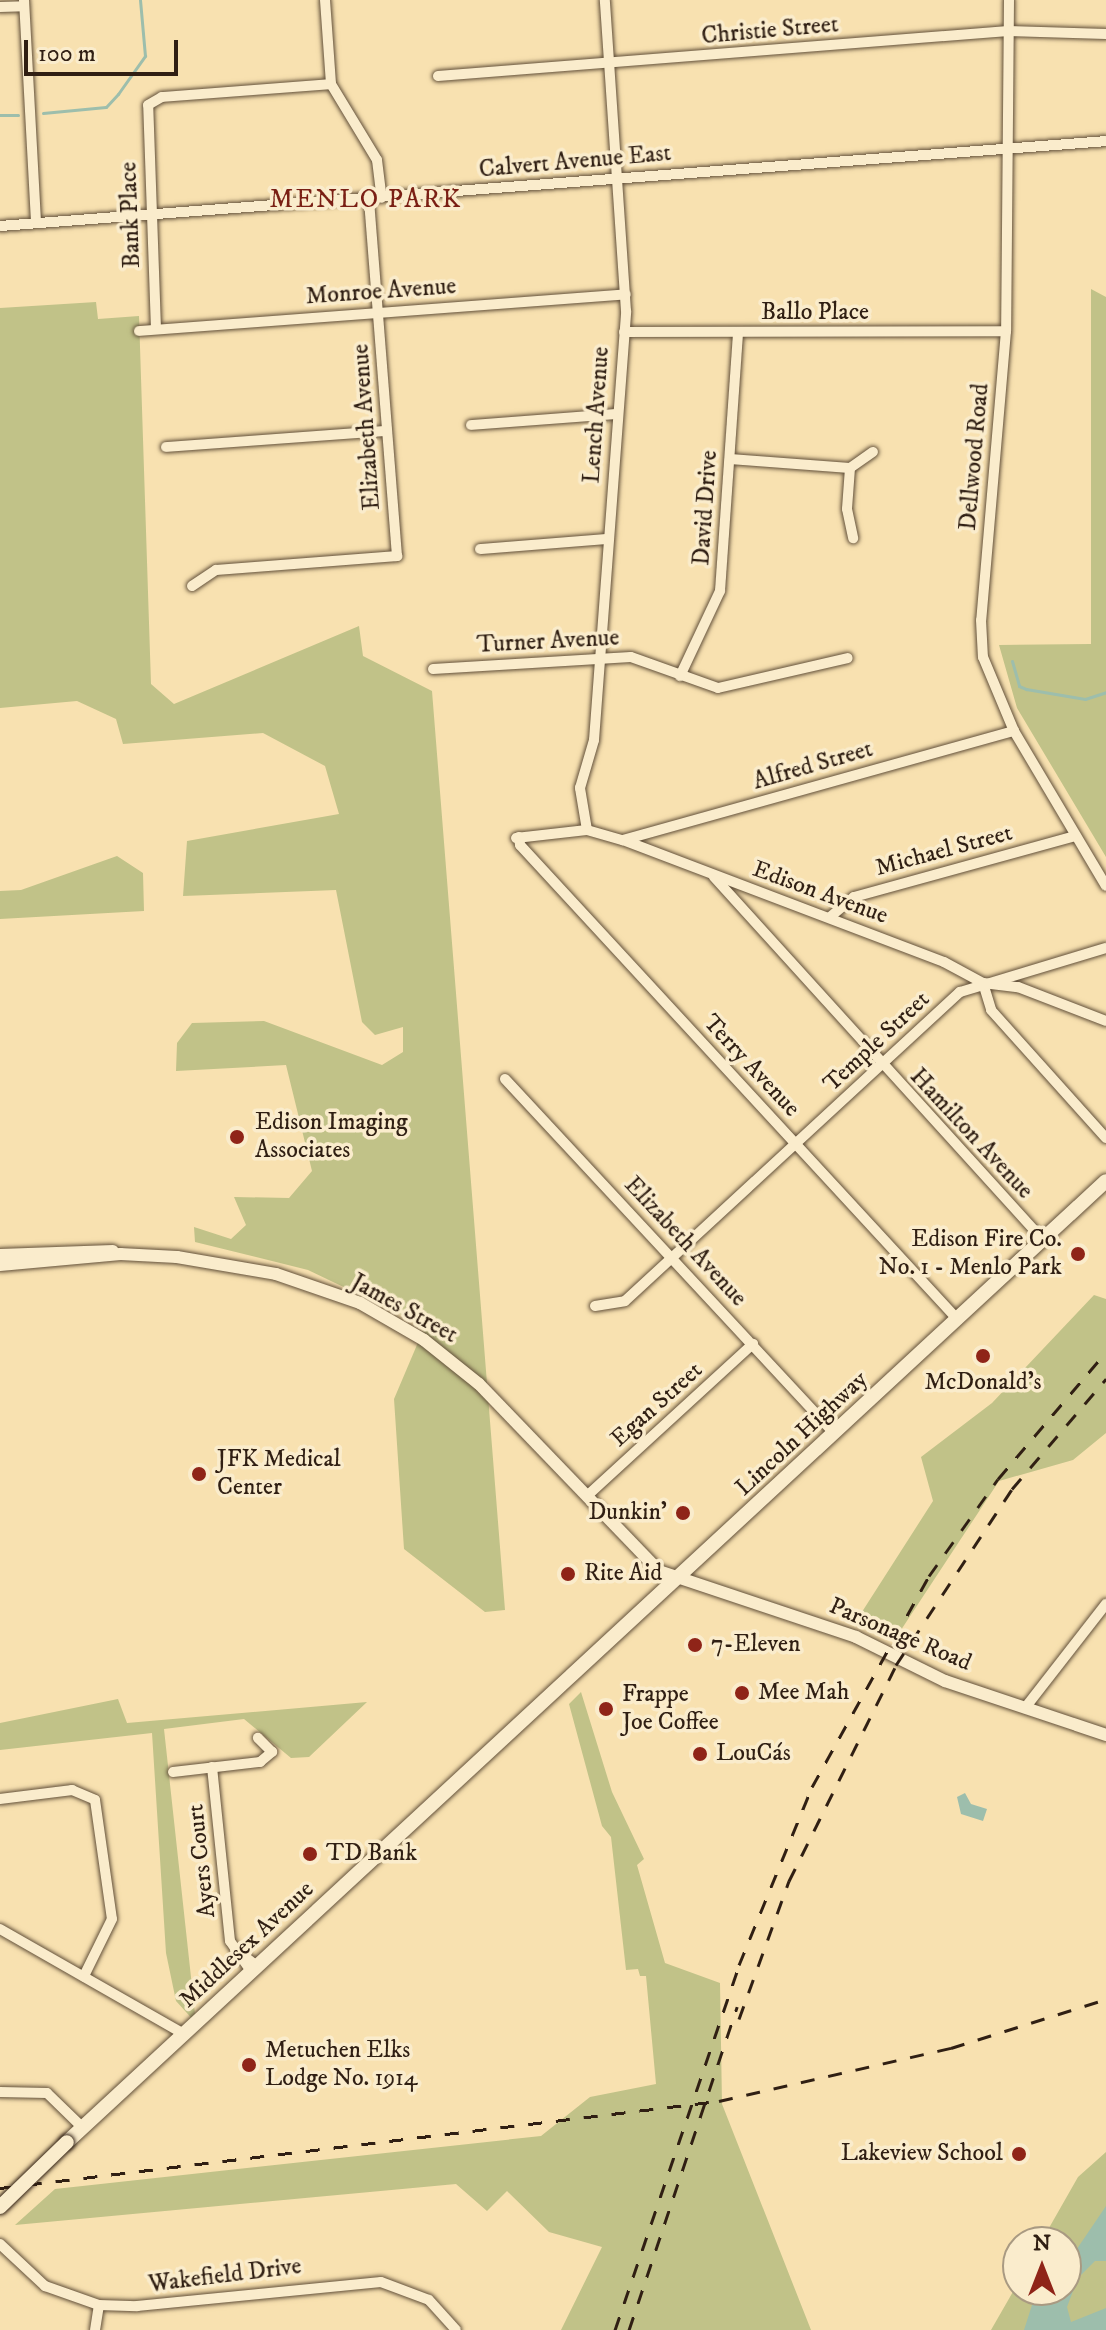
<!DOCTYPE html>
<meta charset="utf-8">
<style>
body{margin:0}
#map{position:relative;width:1106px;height:2330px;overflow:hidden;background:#f8e1b0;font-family:"IM FELL DW Pica",serif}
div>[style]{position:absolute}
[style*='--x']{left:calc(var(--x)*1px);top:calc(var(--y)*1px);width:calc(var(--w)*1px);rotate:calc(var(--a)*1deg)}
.green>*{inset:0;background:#c1c288}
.water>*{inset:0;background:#9dbeac}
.stream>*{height:3px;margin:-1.5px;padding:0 1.5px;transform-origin:1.5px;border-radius:1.5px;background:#9dbeac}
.roads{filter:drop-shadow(0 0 2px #62503a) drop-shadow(0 0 2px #62503a)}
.minor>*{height:10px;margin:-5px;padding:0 5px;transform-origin:5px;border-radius:5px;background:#faeccc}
.tertiary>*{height:12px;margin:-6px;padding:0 6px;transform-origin:6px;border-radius:6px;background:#faeccc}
.secondary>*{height:14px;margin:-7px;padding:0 7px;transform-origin:7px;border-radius:7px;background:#faeccc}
.rail>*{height:3px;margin-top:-1.5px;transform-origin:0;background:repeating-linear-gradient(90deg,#301f13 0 14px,transparent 0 28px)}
.bridges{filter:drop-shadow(0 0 2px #301f13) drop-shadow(0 0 2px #301f13)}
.secondary-bridge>*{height:14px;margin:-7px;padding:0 7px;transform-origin:7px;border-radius:7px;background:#faeccc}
.dots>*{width:22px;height:22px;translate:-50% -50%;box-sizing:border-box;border:4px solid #faeccc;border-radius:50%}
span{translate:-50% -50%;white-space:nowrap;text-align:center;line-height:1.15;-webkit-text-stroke:7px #faeccc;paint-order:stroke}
.street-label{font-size:24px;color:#301f13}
.poi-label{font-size:24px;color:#301f13}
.left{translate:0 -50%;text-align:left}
.right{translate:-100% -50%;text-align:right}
.neighbourhood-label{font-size:26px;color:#7a1f14;letter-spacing:2px}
.north{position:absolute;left:1002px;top:2226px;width:80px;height:80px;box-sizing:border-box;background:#faeccc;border:2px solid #a99a82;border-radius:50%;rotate:0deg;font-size:22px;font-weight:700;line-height:32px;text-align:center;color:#301f13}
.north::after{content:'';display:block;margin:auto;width:28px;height:36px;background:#8f2418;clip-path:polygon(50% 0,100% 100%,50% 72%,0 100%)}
.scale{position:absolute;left:24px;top:40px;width:154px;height:36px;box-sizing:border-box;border:4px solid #301f13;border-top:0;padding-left:10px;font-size:24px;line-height:28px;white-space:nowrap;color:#301f13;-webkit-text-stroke:6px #faeccc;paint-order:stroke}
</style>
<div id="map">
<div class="green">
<i style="clip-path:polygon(1091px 289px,1106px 297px,1106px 857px,1017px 708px,999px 645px,1091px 644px)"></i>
<i style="clip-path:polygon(96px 302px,98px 319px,139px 316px,151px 684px,174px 704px,359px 626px,363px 656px,432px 691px,505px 1610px,485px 1612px,404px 1549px,394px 1399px,425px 1326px,308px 1270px,195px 1242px,194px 1227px,231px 1239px,246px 1225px,234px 1197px,289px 1198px,312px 1171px,286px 1065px,176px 1071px,177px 1043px,192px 1023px,264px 1021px,382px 1065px,403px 1052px,403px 1027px,375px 1035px,362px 1022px,336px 890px,183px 896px,187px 841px,339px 814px,325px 766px,263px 733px,123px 744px,116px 719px,77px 701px,0 708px,0 308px)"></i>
<i style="clip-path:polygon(117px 856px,143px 873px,144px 911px,0 919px,0 891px,21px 890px)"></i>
<i style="clip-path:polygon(1094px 1295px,1106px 1299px,1106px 1433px,1073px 1460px,999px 1481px,899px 1633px,860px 1615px,933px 1501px,921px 1457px,992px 1403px)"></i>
<i style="clip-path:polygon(581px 1692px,612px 1792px,644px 1859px,637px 1865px,665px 1963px,720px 1983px,722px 2104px,811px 2330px,561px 2330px,602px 2247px,549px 2232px,507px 2191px,487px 2211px,456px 2184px,15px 2225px,55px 2189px,541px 2136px,590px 2097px,656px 2084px,646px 1976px,640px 1976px,638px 1969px,626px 1970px,611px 1837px,602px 1826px,569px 1704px)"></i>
<i style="clip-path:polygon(118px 1699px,127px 1723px,367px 1702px,309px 1757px,291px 1758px,244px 1719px,164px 1729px,196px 2023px,176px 2001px,166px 1953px,152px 1733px,0 1750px,0 1723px)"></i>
<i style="clip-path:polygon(1106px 2152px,1106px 2330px,991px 2330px,1018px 2283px,1018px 2290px,1066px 2290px,1066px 2242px,1041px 2242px,1078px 2177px)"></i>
</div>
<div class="water">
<i style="clip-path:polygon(965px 1793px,971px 1804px,987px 1809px,983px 1821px,961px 1814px,957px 1797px)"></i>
<i style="clip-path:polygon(1106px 2206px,1106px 2261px,1095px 2261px,1078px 2278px,1067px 2307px,1071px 2322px,1106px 2308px,1106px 2330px,1024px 2330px,1032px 2305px,1045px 2290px,1066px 2290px,1066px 2265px)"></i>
</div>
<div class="stream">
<i style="--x:43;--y:113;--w:63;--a:-5.4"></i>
<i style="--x:106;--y:107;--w:18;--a:-47"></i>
<i style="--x:118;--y:94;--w:47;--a:-54.6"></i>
<i style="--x:145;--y:56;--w:56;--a:-95.1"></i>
<i style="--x:0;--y:115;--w:18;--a:0"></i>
<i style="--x:1012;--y:661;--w:26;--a:74"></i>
<i style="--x:1019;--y:686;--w:8;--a:23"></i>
<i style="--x:1026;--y:689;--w:60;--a:9.6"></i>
<i style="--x:1085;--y:699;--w:22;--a:-18"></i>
</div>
<div class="roads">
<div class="minor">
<i style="--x:24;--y:0;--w:223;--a:86.9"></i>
<i style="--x:325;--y:0;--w:84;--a:85.9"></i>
<i style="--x:331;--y:84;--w:89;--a:58.8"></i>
<i style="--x:377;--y:160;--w:38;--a:83"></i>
<i style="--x:1009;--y:0;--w:331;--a:90.5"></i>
<i style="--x:1006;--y:331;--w:290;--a:94.9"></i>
<i style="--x:981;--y:620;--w:37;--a:87"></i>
<i style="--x:983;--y:657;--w:80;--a:67.3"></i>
<i style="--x:1014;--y:731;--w:180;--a:59.3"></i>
<i style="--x:0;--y:7;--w:24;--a:-2"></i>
<i style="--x:438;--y:76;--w:572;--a:-4.51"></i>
<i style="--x:1008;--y:31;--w:98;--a:1.8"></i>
<i style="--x:0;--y:226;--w:1109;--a:-4.39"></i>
<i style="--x:156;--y:329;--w:224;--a:-92"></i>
<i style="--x:148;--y:105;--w:16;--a:-30"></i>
<i style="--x:162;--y:97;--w:169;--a:-4.4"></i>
<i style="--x:139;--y:331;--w:488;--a:-4.3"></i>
<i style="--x:624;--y:332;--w:382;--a:-0.1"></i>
<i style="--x:471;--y:425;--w:147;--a:-4.3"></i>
<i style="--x:166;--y:447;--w:221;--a:-4.2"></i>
<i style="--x:730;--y:459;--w:120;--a:4.3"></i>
<i style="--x:850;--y:468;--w:28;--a:-35"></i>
<i style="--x:850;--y:468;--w:41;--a:94.2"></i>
<i style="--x:847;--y:509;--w:30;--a:78"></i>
<i style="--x:480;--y:549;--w:128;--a:-4.5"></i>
<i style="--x:192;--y:586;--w:29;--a:-34"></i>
<i style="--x:216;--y:570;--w:182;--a:-4.4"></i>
<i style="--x:397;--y:556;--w:358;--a:-94.5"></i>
<i style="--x:433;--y:669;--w:198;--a:-3.5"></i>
<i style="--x:631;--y:657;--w:92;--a:19.6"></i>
<i style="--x:718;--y:688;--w:133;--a:-13"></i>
<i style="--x:680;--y:676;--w:94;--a:-64.8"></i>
<i style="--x:720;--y:591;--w:259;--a:-86"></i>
<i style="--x:587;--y:830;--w:43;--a:-99.5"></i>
<i style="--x:580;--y:788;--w:50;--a:-73.7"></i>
<i style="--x:594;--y:740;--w:430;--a:-85.7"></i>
<i style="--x:626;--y:311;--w:312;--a:-93.9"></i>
<i style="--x:519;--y:837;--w:8;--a:83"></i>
<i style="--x:520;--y:845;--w:646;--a:47.32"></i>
<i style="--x:516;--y:838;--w:71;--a:-6.4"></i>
<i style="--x:587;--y:830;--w:37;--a:16"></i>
<i style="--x:623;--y:840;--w:343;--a:20.8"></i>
<i style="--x:944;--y:962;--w:44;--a:28.3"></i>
<i style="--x:983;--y:983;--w:35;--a:7"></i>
<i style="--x:1018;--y:987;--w:94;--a:21.1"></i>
<i style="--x:623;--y:840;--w:406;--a:-15.6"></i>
<i style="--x:714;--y:877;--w:490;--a:47.8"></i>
<i style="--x:830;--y:917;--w:31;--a:-40"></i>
<i style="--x:854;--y:897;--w:230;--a:-15.4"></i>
<i style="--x:983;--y:983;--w:28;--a:73"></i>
<i style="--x:991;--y:1010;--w:172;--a:48.1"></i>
<i style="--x:505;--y:1079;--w:483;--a:47.1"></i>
<i style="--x:595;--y:1306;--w:30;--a:-9"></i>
<i style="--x:625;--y:1301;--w:456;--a:-42.7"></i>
<i style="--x:960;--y:992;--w:152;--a:-16.8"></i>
<i style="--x:588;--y:1495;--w:224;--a:-42.5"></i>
<i style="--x:1025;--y:1708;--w:132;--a:-52.1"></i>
<i style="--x:212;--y:1767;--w:175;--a:84.1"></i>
<i style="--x:230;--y:1941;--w:37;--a:55"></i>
<i style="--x:173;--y:1772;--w:88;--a:-6.6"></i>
<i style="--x:260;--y:1762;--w:16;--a:-40"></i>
<i style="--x:272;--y:1752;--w:20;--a:-135"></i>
<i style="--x:0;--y:1799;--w:73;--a:-7.1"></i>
<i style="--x:72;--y:1790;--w:25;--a:23"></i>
<i style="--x:95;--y:1800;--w:120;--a:81.9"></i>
<i style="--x:112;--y:1919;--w:64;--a:116.2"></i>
<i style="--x:0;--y:1929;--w:212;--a:29.7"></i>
<i style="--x:235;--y:1949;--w:28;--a:38"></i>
<i style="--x:0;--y:2092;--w:47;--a:1.2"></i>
<i style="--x:47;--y:2093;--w:49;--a:44.2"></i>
<i style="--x:0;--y:2244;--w:62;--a:43"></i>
<i style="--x:45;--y:2286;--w:57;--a:19.4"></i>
<i style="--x:99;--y:2305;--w:38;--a:2"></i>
<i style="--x:137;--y:2306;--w:245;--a:-5.6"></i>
<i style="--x:381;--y:2282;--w:51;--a:20.6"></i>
<i style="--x:429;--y:2300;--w:40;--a:48"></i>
<i style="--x:95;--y:2330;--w:25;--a:-81"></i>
</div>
<div class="tertiary">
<i style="--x:0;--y:1255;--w:113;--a:-2"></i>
<i style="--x:0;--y:1265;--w:121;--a:-5.2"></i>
<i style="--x:120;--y:1254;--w:57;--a:3"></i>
<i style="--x:177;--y:1257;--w:100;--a:9.7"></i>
<i style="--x:276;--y:1274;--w:89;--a:19"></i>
<i style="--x:360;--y:1303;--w:74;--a:30"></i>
<i style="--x:424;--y:1340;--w:70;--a:38.7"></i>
<i style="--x:479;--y:1384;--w:260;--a:46.1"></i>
<i style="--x:659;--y:1571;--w:208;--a:18.5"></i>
<i style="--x:856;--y:1637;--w:99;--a:26.3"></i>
<i style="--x:945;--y:1681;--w:170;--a:18.5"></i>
</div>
<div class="secondary">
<i style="--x:67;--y:2142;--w:1415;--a:-42.77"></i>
</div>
</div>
<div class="rail">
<i style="--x:739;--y:2019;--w:147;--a:-70.1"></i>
<i style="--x:789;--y:1881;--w:241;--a:-63.6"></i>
<i style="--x:896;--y:1665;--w:211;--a:-56.6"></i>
<i style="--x:1012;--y:1489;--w:145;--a:-49.5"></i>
<i style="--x:0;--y:2188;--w:724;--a:-6.9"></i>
<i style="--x:719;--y:2101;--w:238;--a:-12.9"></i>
<i style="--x:951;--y:2048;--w:163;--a:-17.5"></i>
<i style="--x:615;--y:2330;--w:385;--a:-71.2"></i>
<i style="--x:739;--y:1965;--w:192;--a:-67.7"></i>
<i style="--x:812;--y:1787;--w:241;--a:-61"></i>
<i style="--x:929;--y:1576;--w:119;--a:-54.6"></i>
<i style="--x:998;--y:1479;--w:167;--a:-49.6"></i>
<i style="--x:629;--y:2330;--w:341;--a:-71.5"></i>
</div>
<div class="bridges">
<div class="secondary-bridge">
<i style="--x:0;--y:2207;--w:93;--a:-44.1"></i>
</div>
</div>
<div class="dots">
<i style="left:237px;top:1137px;background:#8f2418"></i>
<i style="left:1078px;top:1254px;background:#8f2418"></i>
<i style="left:983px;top:1356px;background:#8f2418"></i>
<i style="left:199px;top:1474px;background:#8f2418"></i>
<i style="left:683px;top:1513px;background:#8f2418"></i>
<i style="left:568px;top:1574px;background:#8f2418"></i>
<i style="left:695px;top:1645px;background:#8f2418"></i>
<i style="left:742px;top:1693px;background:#8f2418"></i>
<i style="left:606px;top:1709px;background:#8f2418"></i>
<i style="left:700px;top:1754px;background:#8f2418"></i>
<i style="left:310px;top:1854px;background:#8f2418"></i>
<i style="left:249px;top:2065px;background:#8f2418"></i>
<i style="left:1019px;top:2154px;background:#8f2418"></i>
</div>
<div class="street-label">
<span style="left:770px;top:31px;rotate:-5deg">Christie Street</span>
<span style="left:575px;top:162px;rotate:-5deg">Calvert Avenue East</span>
<span style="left:131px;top:215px;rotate:-92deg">Bank Place</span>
<span style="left:381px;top:292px;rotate:-4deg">Monroe Avenue</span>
<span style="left:815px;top:313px">Ballo Place</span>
<span style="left:597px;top:415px;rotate:-86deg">Lench Avenue</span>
<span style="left:367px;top:427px;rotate:-94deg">Elizabeth Avenue</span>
<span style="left:975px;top:457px;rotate:-85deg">Dellwood Road</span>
<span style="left:706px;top:508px;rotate:-86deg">David Drive</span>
<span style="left:548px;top:642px;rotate:-3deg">Turner Avenue</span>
<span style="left:813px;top:766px;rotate:-16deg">Alfred Street</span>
<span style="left:944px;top:851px;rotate:-15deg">Michael Street</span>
<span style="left:820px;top:893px;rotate:20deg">Edison Avenue</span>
<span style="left:877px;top:1042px;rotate:-43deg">Temple Street</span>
<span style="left:751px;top:1066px;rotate:47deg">Terry Avenue</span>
<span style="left:971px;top:1134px;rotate:47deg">Hamilton Avenue</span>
<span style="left:685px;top:1242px;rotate:47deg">Elizabeth Avenue</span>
<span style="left:404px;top:1309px;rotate:29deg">James Street</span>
<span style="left:657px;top:1405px;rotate:-42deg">Egan Street</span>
<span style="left:802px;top:1434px;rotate:-43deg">Lincoln Highway</span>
<span style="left:900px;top:1635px;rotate:23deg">Parsonage Road</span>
<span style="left:202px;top:1861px;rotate:-96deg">Ayers Court</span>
<span style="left:247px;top:1945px;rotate:-43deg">Middlesex Avenue</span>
<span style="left:225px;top:2276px;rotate:-7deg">Wakefield Drive</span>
</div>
<div class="poi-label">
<span class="left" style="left:255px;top:1137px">Edison Imaging<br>Associates</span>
<span class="right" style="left:1062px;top:1254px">Edison Fire Co.<br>No. 1 - Menlo Park</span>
<span style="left:983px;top:1383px">McDonald's</span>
<span class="left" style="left:217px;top:1474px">JFK Medical<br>Center</span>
<span class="right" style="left:667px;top:1513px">Dunkin'</span>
<span class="left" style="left:584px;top:1574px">Rite Aid</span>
<span class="left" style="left:711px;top:1645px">7-Eleven</span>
<span class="left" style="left:758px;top:1693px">Mee Mah</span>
<span class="left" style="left:622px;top:1709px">Frappe<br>Joe Coffee</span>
<span class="left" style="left:716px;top:1754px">LouCás</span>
<span class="left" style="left:326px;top:1854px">TD Bank</span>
<span class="left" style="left:265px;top:2065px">Metuchen Elks<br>Lodge No. 1914</span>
<span class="right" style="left:1003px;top:2154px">Lakeview School</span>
</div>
<div class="neighbourhood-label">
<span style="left:366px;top:200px">MENLO PARK</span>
</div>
<div class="north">N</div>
<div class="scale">100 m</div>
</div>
